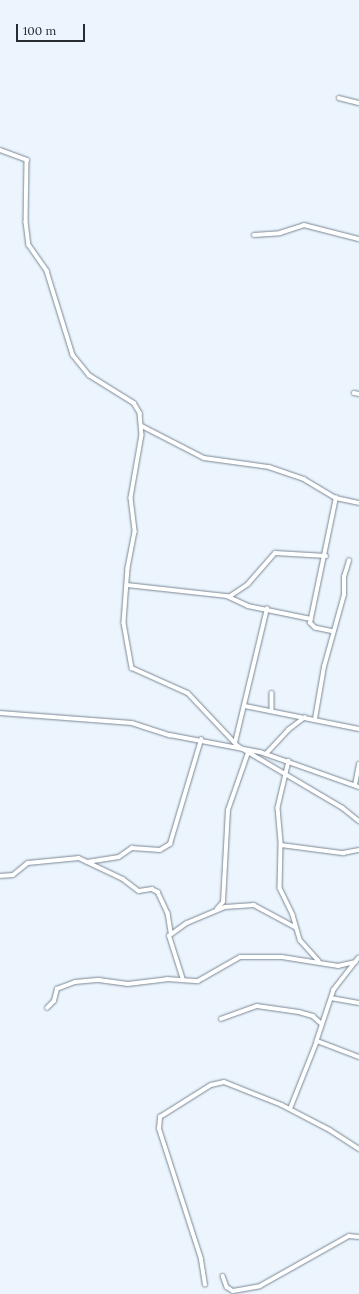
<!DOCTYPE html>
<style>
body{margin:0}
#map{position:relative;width:359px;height:1294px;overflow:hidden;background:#ecf5fe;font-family:Lora,serif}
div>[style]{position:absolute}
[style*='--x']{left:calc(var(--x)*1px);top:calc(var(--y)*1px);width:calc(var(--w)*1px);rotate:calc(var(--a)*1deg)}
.roads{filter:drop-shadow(0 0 1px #798794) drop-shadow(0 0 1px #798794)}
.street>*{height:3.5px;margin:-1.75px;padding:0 1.75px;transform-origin:1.75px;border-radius:1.75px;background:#fff}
span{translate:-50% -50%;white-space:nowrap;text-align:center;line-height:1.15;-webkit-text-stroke:3px #ecf5fe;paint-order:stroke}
.scale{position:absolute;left:16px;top:24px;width:69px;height:18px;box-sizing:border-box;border:2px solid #262c31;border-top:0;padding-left:5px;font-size:12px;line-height:14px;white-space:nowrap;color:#262c31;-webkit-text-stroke:3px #ecf5fe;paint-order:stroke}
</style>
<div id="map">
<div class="roads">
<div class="street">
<i style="--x:339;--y:98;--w:21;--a:14"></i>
<i style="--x:0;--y:150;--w:29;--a:20"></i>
<i style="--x:27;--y:160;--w:62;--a:90.9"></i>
<i style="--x:26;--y:222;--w:23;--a:83"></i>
<i style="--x:29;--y:245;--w:32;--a:55"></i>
<i style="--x:47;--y:271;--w:88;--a:72.8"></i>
<i style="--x:73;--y:355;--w:26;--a:51"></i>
<i style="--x:89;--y:375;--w:53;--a:31.9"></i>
<i style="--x:134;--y:403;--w:12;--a:59"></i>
<i style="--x:140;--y:413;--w:22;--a:85"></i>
<i style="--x:142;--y:435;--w:64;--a:99.9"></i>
<i style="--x:131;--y:498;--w:34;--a:83"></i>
<i style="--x:135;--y:532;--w:37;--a:101"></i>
<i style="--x:128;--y:568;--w:55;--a:94.2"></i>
<i style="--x:124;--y:623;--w:46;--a:79.9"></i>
<i style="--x:132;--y:668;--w:61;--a:24.1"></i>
<i style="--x:188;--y:693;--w:73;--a:46.7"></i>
<i style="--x:238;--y:746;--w:122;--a:30.6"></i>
<i style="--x:343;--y:808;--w:21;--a:39"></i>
<i style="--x:254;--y:235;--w:26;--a:-4"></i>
<i style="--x:280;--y:233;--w:25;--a:-18"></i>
<i style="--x:304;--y:225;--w:57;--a:14.3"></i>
<i style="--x:354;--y:393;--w:5;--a:11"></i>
<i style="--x:142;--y:426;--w:70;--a:27.3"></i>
<i style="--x:204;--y:458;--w:66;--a:7.9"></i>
<i style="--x:269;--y:467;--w:37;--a:19"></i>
<i style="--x:304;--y:479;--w:37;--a:31"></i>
<i style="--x:336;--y:498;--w:24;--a:12"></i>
<i style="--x:127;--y:585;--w:101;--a:6.3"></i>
<i style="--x:227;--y:596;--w:23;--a:25"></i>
<i style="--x:248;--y:606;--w:64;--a:11.7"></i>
<i style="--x:229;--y:597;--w:23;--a:-34"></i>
<i style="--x:248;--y:584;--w:41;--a:-48.9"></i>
<i style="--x:275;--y:553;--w:51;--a:3.4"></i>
<i style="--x:334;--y:632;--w:19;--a:-168"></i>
<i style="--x:315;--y:628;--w:7;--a:-135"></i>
<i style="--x:310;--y:623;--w:128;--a:-78.3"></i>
<i style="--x:272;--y:693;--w:17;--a:90"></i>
<i style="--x:245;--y:706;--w:116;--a:11.4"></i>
<i style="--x:0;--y:713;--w:132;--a:4.3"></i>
<i style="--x:132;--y:723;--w:40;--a:18"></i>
<i style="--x:170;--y:735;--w:92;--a:10.7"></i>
<i style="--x:260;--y:752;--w:105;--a:19.5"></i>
<i style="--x:315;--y:719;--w:53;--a:-80.2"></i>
<i style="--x:324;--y:667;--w:75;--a:-74.5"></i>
<i style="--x:344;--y:595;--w:18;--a:-90"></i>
<i style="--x:344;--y:577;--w:17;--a:-73"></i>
<i style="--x:235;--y:743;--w:138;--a:-76.6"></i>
<i style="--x:266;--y:754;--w:33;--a:-47"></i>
<i style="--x:288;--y:730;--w:21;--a:-37"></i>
<i style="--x:289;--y:761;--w:48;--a:103.2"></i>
<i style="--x:278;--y:808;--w:37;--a:85"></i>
<i style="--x:281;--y:845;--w:43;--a:91.3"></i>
<i style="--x:280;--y:888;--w:30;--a:64"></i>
<i style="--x:293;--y:915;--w:26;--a:74"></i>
<i style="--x:300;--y:940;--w:28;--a:48"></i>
<i style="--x:355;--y:785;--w:21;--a:-79"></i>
<i style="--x:281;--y:845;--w:63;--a:7.4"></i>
<i style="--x:343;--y:853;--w:16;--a:-11"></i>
<i style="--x:87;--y:862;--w:32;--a:-9"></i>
<i style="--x:119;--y:857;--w:16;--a:-35"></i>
<i style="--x:132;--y:848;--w:28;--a:4"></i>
<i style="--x:160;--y:850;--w:12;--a:-31"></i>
<i style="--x:170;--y:844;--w:109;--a:-73.4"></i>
<i style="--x:0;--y:876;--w:13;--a:-4"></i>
<i style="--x:13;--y:875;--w:19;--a:-39"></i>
<i style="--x:28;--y:863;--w:51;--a:-5.6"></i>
<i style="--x:79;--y:858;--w:49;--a:25.5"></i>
<i style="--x:123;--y:879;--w:20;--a:37"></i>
<i style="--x:139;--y:891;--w:13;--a:-9"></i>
<i style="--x:152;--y:889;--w:7;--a:27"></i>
<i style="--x:158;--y:892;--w:23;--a:65"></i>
<i style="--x:168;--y:913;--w:20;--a:81"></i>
<i style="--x:217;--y:909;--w:9;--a:-49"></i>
<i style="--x:223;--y:902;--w:92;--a:-86.9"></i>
<i style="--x:228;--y:810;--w:60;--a:-70.7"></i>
<i style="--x:359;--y:958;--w:41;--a:128"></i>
<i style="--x:334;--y:990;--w:54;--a:108.4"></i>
<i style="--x:317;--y:1041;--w:45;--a:20.9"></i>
<i style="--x:183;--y:980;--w:46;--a:-107.7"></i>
<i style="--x:169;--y:936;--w:22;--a:-36"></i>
<i style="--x:187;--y:923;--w:41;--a:-22.8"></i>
<i style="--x:225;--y:907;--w:29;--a:-4"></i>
<i style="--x:254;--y:905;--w:47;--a:28.2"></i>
<i style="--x:331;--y:998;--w:28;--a:10"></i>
<i style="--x:47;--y:1008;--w:10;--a:-45"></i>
<i style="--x:54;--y:1001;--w:12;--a:-76"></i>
<i style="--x:57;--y:989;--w:19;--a:-21"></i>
<i style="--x:75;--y:982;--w:24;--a:-5"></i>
<i style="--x:99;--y:980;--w:29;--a:8"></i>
<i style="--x:128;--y:984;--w:39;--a:-7"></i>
<i style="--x:167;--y:979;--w:31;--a:4"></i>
<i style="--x:198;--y:981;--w:48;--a:-29.7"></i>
<i style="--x:240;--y:957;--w:42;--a:0"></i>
<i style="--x:282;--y:957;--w:57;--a:9.1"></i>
<i style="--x:338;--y:966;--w:18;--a:-13"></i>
<i style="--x:221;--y:1019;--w:38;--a:-20"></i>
<i style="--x:257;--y:1006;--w:42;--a:8.1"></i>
<i style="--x:299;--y:1012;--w:15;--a:16"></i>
<i style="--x:313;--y:1016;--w:12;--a:42"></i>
<i style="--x:290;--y:1109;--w:73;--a:-68.3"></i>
<i style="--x:223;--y:1276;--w:12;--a:70"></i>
<i style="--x:227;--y:1287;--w:7;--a:34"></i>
<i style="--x:233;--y:1291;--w:27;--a:-10"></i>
<i style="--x:260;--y:1286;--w:102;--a:-29.3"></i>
<i style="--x:349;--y:1236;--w:10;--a:6"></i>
<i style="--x:205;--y:1285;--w:26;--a:-99"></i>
<i style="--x:201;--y:1259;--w:137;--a:-107.9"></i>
<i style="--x:159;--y:1129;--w:12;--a:-85"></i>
<i style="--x:160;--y:1117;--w:60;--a:-32.1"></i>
<i style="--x:211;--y:1085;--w:13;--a:-13"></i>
<i style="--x:224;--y:1082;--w:62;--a:21.6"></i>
<i style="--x:282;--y:1105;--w:54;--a:27.5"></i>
<i style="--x:330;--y:1130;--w:35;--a:33"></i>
</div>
</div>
<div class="scale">100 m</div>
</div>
